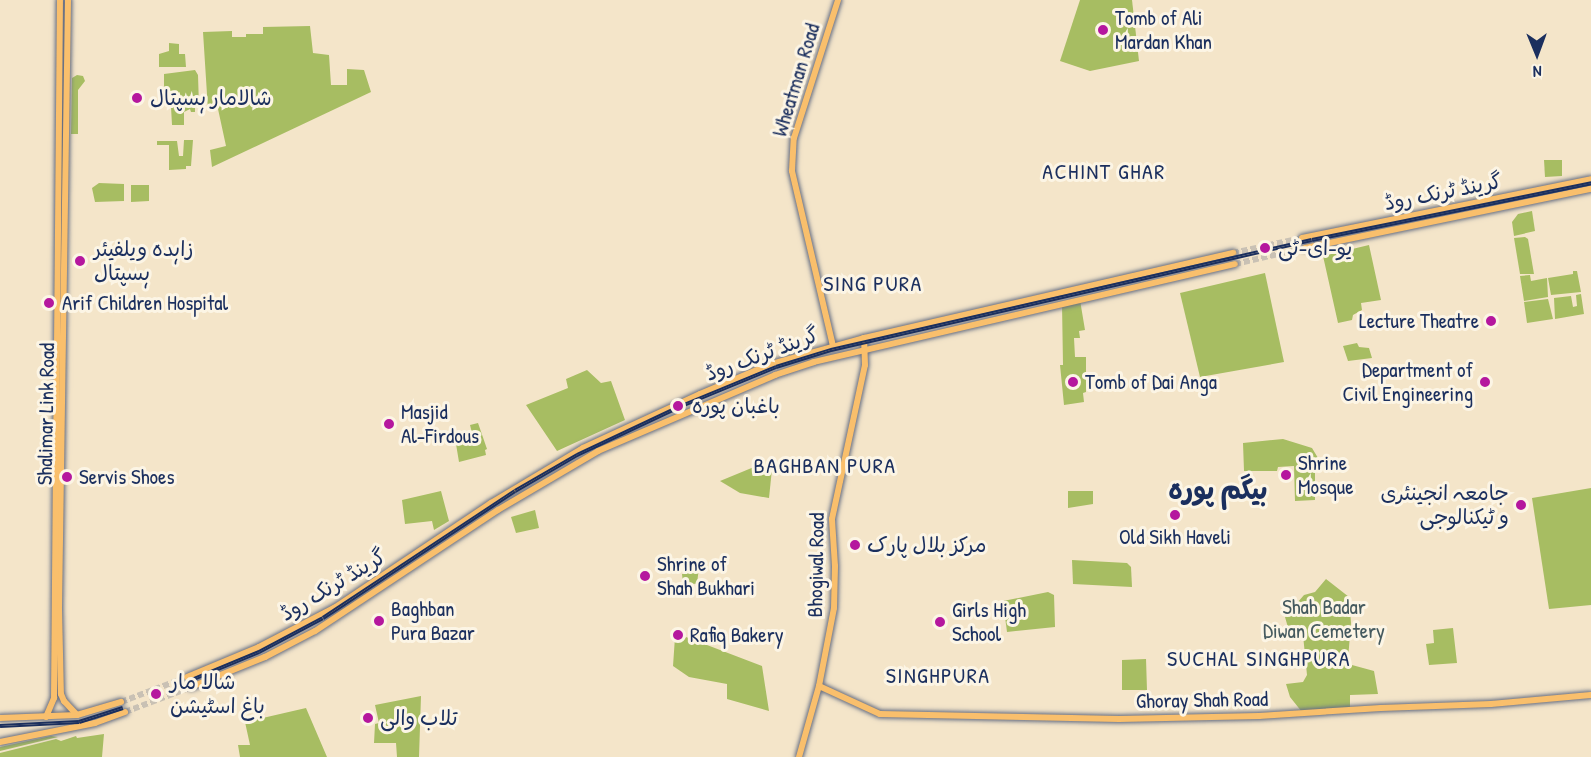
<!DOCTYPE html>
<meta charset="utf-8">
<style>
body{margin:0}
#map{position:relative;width:1591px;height:757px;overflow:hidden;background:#f4e5c9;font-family:"Patrick Hand","Playpen Sans Arabic",sans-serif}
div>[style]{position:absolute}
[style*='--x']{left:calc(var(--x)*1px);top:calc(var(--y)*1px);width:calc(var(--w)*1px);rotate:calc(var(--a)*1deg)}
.green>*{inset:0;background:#a7bd62}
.major-tunnel>*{height:6px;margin-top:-3px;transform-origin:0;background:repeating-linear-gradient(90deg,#c9c1b4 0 6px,transparent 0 9px)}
.roads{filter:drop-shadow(0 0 2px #676f83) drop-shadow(0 0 2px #676f83)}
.major>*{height:6px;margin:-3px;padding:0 3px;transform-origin:3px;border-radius:3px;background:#f9bf6c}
.rail>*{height:4px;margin-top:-2px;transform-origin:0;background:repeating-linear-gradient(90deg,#fcf5e5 0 4.5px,#1b2f5e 0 9px);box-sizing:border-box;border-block:2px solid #1b2f5e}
.dots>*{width:16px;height:16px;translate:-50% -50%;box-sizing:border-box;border:3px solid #fcf5e5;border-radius:50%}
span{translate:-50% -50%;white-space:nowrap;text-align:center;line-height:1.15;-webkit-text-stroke:6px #fcf5e5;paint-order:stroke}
.poi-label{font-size:21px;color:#1b2f5e}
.left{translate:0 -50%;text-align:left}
.right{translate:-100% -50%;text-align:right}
.street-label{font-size:21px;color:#1b2f5e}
.park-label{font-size:21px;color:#455a5f}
.neighbourhood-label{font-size:22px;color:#1b2f5e;letter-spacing:1.5px}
.district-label{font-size:27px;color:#1b2f5e;font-weight:700}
.north{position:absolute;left:1507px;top:24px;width:60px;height:60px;-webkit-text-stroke:4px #fcf5e5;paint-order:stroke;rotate:179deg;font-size:16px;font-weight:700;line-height:24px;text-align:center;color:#1b2f5e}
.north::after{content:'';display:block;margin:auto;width:21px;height:27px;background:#1b2f5e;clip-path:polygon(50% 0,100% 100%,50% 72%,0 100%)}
</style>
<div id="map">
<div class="green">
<i style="clip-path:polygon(1080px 0,1132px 0,1139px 61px,1090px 71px,1060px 61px)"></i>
<i style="clip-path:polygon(310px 26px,313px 53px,329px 55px,331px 85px,347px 85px,347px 69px,364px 70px,371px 92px,212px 167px,210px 150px,226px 146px,218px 109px,208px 110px,203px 32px,232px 31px,232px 37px,246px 37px,246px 34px,263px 34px,263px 27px)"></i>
<i style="clip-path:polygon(169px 43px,179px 44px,179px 54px,185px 54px,186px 67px,159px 67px,159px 54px,169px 51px)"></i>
<i style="clip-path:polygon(195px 70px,198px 75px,199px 106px,195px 106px,195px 112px,191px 112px,190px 109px,184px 112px,184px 125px,172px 125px,171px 107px,174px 103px,172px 103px,172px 95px,164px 95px,164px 74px)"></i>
<i style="clip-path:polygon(77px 75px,83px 76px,85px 81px,78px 90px,78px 134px,71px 134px,72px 78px)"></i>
<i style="clip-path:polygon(184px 140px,193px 140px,191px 166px,186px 166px,186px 169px,169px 170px,169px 145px,157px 145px,157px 141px,177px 141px,179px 156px,183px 156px)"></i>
<i style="clip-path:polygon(1544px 160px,1562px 160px,1562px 176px,1545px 177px)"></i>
<i style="clip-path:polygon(99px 183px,124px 184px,124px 201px,95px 202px,92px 188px)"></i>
<i style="clip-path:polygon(131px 185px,149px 185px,149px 201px,131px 202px)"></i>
<i style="clip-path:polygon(1532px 211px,1535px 231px,1514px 236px,1512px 222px,1518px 214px)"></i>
<i style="clip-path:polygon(1525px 237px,1528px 239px,1534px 274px,1520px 274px,1514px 238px)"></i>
<i style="clip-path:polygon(1369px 245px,1381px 300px,1361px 303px,1362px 310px,1353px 315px,1352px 320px,1338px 323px,1323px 256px)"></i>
<i style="clip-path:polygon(1573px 271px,1577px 271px,1581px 292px,1551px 295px,1548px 278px,1573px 274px)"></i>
<i style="clip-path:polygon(1265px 273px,1284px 362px,1200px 377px,1180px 293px)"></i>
<i style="clip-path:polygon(1530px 275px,1531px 281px,1547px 278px,1548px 297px,1524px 301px,1520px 276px)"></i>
<i style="clip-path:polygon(1581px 294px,1584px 314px,1555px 319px,1554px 298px,1571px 296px,1573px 307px,1577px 306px,1576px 295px)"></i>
<i style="clip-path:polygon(1548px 299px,1553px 319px,1527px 323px,1524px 302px)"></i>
<i style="clip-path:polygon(1080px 300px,1085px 330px,1079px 331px,1080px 338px,1074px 338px,1075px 357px,1086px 357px,1086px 392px,1083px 393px,1084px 402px,1064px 405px,1060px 365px,1063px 365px,1062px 304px)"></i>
<i style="clip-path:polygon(1357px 343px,1359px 347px,1369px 348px,1372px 358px,1348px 361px,1343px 346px)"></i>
<i style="clip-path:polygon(587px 370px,601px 383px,611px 381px,625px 420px,557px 451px,526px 405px,568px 388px,566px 379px)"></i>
<i style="clip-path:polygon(478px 423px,487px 449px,485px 450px,486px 455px,459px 462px,455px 438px,472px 433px,470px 425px)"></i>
<i style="clip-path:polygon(1283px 439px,1312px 448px,1318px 458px,1315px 458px,1315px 500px,1295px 501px,1294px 466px,1278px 467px,1277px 471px,1244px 471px,1243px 443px)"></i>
<i style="clip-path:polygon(754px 467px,772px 469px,769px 498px,740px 493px,720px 481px)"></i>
<i style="clip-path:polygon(1591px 488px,1591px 605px,1549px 609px,1532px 498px)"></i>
<i style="clip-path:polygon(441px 491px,449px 521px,434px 530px,432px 521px,405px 524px,402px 500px)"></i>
<i style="clip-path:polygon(1068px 491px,1093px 491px,1093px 504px,1068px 508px)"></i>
<i style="clip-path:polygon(535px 510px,539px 528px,516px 533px,511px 517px)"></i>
<i style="clip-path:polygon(1072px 560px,1127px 563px,1131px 567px,1132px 587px,1073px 584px)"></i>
<i style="clip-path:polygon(688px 566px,699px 567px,697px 584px,683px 583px,682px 574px,687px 574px)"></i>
<i style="clip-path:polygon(1326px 579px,1349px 597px,1351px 623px,1348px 659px,1352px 665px,1374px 671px,1378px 694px,1350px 695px,1350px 709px,1302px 712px,1290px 697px,1286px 684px,1303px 682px,1307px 675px,1303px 635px,1289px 631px,1285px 617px,1304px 595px,1315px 592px)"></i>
<i style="clip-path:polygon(1048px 592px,1054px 595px,1055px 627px,1007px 632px,1003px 601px)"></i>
<i style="clip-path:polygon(1453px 628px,1457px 663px,1429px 665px,1426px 644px,1434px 643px,1433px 630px)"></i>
<i style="clip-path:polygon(675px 637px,684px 640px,686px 637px,762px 666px,769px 711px,727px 699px,727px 684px,689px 677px,673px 666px)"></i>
<i style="clip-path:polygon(1146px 659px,1147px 690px,1122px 690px,1122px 660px)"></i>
<i style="clip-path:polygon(421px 696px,419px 757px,397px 757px,396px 743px,374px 743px,375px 724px,379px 723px,375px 705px)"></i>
<i style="clip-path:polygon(306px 708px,327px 757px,240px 757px,238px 745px,250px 745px,245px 722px)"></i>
<i style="clip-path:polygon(104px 734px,102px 757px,0 757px,0 753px,56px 739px,61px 741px,76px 736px,77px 738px)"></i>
<i style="clip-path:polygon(51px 736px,58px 737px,0 751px,0 747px)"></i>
</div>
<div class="major-tunnel">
<i style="--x:1233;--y:253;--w:71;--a:-12.3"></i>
<i style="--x:1235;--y:264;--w:72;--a:-12.9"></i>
<i style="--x:121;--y:702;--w:71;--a:-20.7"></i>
<i style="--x:125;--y:712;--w:71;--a:-20.7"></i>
</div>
<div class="roads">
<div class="major">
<i style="--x:68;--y:0;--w:609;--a:90.85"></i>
<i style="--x:59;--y:609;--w:85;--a:88.7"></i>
<i style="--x:61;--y:694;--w:8;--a:67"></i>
<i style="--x:64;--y:701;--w:19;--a:47"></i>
<i style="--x:1302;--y:238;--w:295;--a:-11.5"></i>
<i style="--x:1305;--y:248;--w:292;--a:-11.7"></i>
<i style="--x:833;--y:346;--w:180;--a:-103.2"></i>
<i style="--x:792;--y:171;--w:33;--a:-87"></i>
<i style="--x:794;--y:138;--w:145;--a:-72.3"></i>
<i style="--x:187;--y:677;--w:78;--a:-22.6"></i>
<i style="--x:259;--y:647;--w:85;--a:-27.5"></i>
<i style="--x:334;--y:608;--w:189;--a:-33.8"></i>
<i style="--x:491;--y:503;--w:107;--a:-30.9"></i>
<i style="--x:583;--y:448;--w:129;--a:-24.8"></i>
<i style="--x:700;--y:394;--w:77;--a:-22.9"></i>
<i style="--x:771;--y:364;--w:97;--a:-15.6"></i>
<i style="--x:864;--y:338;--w:379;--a:-13"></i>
<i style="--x:819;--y:686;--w:67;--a:24.7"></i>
<i style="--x:880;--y:714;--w:239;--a:1.2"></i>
<i style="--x:1119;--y:719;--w:140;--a:-1.2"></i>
<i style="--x:1259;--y:716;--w:122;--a:-3.8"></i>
<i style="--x:1381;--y:708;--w:110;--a:-2.1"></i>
<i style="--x:1491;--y:704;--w:100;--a:-5.1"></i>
<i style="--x:191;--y:687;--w:80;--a:-22.1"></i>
<i style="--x:265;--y:657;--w:56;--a:-27.5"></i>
<i style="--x:315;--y:631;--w:219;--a:-33.5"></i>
<i style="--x:498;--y:510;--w:116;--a:-30.5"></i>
<i style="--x:598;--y:451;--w:193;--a:-23.2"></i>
<i style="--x:775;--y:375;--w:41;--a:-18.4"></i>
<i style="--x:814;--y:362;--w:432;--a:-13.1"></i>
<i style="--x:46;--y:717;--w:21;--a:-67"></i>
<i style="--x:54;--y:698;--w:698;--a:-89.51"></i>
<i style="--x:0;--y:718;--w:77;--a:-2.2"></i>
<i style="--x:77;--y:715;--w:46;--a:-16.5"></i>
<i style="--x:0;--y:742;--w:97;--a:-11.3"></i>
<i style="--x:95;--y:723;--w:32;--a:-20"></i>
<i style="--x:799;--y:757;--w:74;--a:-74.3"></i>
<i style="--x:819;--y:686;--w:79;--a:-79.1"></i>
<i style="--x:834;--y:608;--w:42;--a:-88.6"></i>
<i style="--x:835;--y:566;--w:47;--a:-93.7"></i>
<i style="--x:832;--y:519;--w:157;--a:-77.9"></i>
<i style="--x:865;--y:365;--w:27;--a:-92"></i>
</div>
</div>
<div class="rail">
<i style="--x:189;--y:681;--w:76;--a:-22.5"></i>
<i style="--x:259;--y:652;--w:72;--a:-28"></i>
<i style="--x:323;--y:618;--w:230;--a:-33.5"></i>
<i style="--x:515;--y:491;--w:72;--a:-30.1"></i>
<i style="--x:577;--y:455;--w:113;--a:-25.2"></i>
<i style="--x:679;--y:407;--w:105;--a:-22.4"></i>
<i style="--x:776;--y:367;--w:58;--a:-17.2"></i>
<i style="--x:831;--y:350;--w:493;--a:-12.9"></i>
<i style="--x:1312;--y:240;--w:285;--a:-11.5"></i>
<i style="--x:0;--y:726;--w:79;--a:-2.9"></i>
<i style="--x:79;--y:722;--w:46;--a:-17.7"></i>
</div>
<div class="dots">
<i style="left:1103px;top:30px;background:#b5179e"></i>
<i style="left:137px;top:98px;background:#b5179e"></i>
<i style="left:1265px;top:248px;background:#b5179e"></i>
<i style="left:80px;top:261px;background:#b5179e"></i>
<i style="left:49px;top:303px;background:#b5179e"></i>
<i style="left:1491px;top:321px;background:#b5179e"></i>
<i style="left:1073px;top:382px;background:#b5179e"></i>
<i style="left:1485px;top:382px;background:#b5179e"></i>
<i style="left:678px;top:406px;background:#b5179e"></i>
<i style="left:389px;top:424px;background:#b5179e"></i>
<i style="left:1286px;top:475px;background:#b5179e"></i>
<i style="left:67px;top:477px;background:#b5179e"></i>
<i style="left:1521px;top:505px;background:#b5179e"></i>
<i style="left:1175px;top:515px;background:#b5179e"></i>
<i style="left:855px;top:545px;background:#b5179e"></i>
<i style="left:645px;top:576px;background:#b5179e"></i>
<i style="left:379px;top:621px;background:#b5179e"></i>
<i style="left:940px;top:622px;background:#b5179e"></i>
<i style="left:678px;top:635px;background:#b5179e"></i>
<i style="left:156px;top:694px;background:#b5179e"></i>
<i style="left:368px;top:718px;background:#b5179e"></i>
</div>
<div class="poi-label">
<span class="left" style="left:1115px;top:30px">Tomb of Ali<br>Mardan Khan</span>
<span class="left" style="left:150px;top:98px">شالامار ہسپتال</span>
<span class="left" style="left:1278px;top:248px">یو-ای-ٹی</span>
<span class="left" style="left:94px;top:261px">زاہدہ ویلفیئر<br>ہسپتال</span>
<span class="left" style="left:62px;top:303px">Arif Children Hospital</span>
<span class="right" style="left:1479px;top:321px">Lecture Theatre</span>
<span class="right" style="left:1473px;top:382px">Department of<br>Civil Engineering</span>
<span class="left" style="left:1085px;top:382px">Tomb of Dai Anga</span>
<span class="left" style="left:692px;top:406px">باغبان پورہ</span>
<span class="left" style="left:401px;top:424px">Masjid<br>Al-Firdous</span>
<span class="left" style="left:1298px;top:475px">Shrine<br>Mosque</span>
<span class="left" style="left:79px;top:477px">Servis Shoes</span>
<span class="right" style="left:1509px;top:505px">جامعہ انجینئری<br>و ٹیکنالوجی</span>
<span style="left:1175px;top:537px">Old Sikh Haveli</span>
<span class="left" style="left:867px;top:545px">مرکز بلال پارک</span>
<span class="left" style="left:657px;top:576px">Shrine of<br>Shah Bukhari</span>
<span class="left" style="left:391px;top:621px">Baghban<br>Pura Bazar</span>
<span class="left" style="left:952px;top:622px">Girls High<br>School</span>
<span class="left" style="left:690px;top:635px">Rafiq Bakery</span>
<span class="left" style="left:170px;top:694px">شالا مار<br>باغ اسٹیشن</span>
<span class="left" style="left:380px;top:718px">تلاب والی</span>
</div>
<div class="street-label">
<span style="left:796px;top:80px;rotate:-73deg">Wheatman Road</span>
<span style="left:1443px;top:192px;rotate:-11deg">گرینڈ ٹرنک روڈ</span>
<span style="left:762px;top:354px;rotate:-20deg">گرینڈ ٹرنک روڈ</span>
<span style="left:46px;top:414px;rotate:-89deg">Shalimar Link Road</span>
<span style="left:816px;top:565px;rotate:-89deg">Bhogiwal Road</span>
<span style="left:333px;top:585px;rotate:-31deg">گرینڈ ٹرنک روڈ</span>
<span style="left:1202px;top:700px;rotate:-1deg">Ghoray Shah Road</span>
</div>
<div class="park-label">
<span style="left:1324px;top:619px">Shah Badar<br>Diwan Cemetery</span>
</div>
<div class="neighbourhood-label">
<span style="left:1104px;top:172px">ACHINT GHAR</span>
<span style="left:873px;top:284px">SING PURA</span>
<span style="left:825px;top:466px">BAGHBAN PURA</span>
<span style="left:1259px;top:659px">SUCHAL SINGHPURA</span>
<span style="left:938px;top:676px">SINGHPURA</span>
</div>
<div class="district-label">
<span style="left:1218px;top:490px">بیگم پورہ</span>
</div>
<div class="north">N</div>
</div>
